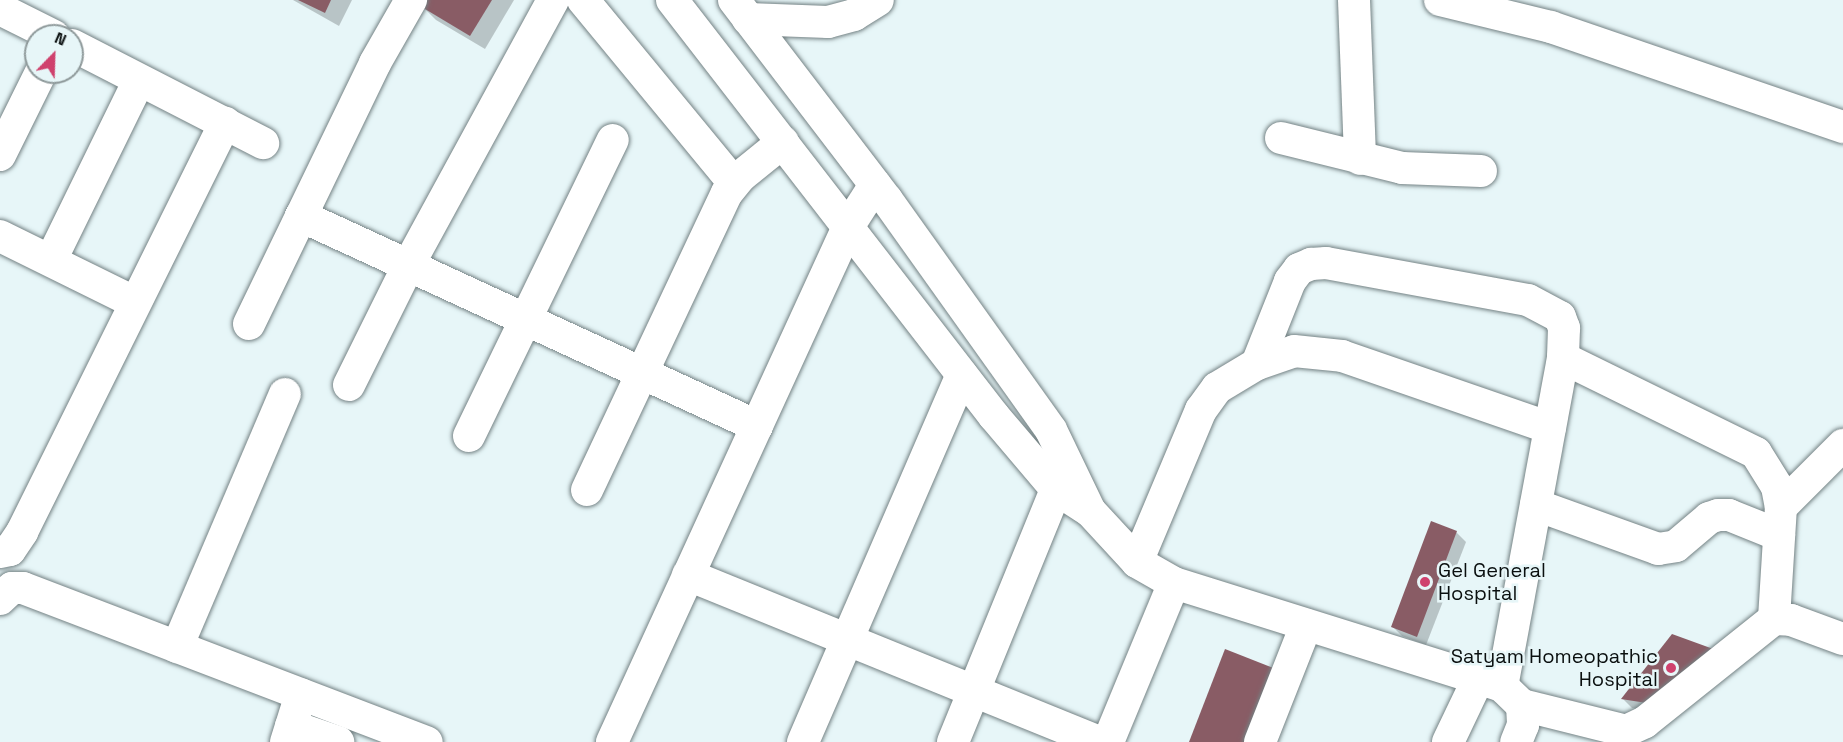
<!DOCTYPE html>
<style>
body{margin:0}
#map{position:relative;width:1843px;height:742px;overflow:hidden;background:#e7f6f8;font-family:"Space Grotesk",sans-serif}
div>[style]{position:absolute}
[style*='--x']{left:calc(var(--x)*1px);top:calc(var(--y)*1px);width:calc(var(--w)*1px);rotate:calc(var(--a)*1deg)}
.shadow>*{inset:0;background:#0003}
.building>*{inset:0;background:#895c65}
.roads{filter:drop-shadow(0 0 2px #748284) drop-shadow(0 0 2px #748284)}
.minor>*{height:32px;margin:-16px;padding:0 16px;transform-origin:16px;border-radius:16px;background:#fff}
.dots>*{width:16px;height:16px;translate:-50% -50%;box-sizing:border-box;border:3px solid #e7f6f8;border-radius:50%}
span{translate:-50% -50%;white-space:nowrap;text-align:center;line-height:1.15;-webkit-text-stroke:5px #e7f6f8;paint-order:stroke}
.poi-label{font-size:20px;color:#0a0f0f}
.left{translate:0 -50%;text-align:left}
.right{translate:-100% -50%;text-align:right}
.north{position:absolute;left:24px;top:24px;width:60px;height:60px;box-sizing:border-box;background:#e7f6f8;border:2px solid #8f9a9b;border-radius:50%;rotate:23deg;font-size:16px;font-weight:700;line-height:24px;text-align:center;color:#0a0f0f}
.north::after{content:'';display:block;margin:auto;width:21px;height:27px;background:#cf416d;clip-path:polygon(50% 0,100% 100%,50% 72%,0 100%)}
</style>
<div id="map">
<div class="shadow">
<i style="clip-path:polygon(293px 0,352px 0,339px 26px)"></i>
<i style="clip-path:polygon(425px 0,514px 0,485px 49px,436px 20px,422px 6px)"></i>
<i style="clip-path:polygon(1432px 523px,1456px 532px,1466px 542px,1426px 645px,1402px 636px,1392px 626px)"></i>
<i style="clip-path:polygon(1672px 636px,1663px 713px,1632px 708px,1623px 699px)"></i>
</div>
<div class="building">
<i style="clip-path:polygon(298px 0,331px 0,325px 13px)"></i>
<i style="clip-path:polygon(424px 0,492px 0,470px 36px,420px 6px)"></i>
<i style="clip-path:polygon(1431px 521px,1457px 531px,1417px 637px,1391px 627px)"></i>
<i style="clip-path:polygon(1672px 634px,1716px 650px,1653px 704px,1621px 699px)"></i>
<i style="clip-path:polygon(1225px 649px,1276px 669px,1248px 742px,1189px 742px)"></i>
</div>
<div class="roads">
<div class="minor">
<i style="--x:583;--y:0;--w:237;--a:50.5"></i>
<i style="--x:672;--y:0;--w:526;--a:52.26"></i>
<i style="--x:994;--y:416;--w:96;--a:49.7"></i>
<i style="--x:1056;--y:489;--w:40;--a:32.9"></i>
<i style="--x:1090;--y:511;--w:69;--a:47.3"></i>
<i style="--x:1137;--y:562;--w:43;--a:29.6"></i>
<i style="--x:1174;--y:583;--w:344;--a:17.4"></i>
<i style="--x:1502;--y:686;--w:28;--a:44"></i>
<i style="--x:1522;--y:705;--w:20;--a:87"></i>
<i style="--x:1523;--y:725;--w:18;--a:112"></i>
<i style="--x:734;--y:0;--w:252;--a:52.6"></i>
<i style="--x:887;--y:200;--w:282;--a:54.5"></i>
<i style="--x:1051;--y:430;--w:90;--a:64.3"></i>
<i style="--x:1354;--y:0;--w:159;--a:87.8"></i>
<i style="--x:1440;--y:0;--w:114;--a:13.7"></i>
<i style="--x:1551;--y:27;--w:309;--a:18.9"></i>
<i style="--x:0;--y:9;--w:60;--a:26.6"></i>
<i style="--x:748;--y:19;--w:80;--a:2.1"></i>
<i style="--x:828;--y:22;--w:27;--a:-15"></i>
<i style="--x:854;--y:15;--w:28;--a:-32"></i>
<i style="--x:72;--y:45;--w:215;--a:27.2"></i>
<i style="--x:1281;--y:138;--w:125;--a:13.9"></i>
<i style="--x:1402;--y:168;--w:79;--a:2.2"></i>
<i style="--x:0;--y:155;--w:93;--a:-63.7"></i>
<i style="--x:301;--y:216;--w:502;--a:24.73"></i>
<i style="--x:0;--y:236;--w:149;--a:26.2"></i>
<i style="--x:51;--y:260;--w:200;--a:-63.9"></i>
<i style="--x:249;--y:324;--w:290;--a:-64.2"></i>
<i style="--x:375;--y:63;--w:73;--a:-60.3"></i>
<i style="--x:1563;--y:358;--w:215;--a:26.2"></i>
<i style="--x:1756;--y:453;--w:40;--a:58"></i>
<i style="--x:1777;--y:487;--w:20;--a:79"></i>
<i style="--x:1781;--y:507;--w:112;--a:93.6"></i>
<i style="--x:1257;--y:364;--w:89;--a:-68.3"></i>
<i style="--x:1290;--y:281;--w:15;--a:-53"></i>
<i style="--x:1299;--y:269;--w:13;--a:-23"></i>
<i style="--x:1311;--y:264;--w:15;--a:-4"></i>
<i style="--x:1326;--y:263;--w:205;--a:10.4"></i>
<i style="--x:1528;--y:300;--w:36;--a:28"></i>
<i style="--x:1560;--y:317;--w:12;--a:70"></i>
<i style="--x:1564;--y:328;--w:30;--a:92"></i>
<i style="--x:1563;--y:358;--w:334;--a:100.5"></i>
<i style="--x:349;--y:385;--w:133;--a:-63.6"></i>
<i style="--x:408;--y:266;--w:303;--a:-61.4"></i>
<i style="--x:469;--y:436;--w:329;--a:-64.1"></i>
<i style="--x:587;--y:490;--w:328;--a:-64.8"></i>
<i style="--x:727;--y:193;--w:22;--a:-51"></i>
<i style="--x:741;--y:176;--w:54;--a:-39"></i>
<i style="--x:1536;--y:505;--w:130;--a:19.8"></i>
<i style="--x:1658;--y:549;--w:18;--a:-9"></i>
<i style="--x:1676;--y:546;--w:43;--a:-40.3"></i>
<i style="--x:1709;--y:518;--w:9;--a:-18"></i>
<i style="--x:1718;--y:515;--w:11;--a:0"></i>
<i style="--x:1729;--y:515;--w:54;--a:21.8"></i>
<i style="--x:1781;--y:507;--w:88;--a:-45"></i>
<i style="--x:0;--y:552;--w:10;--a:-11"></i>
<i style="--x:10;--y:550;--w:22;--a:-56"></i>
<i style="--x:22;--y:532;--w:457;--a:-63.6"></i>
<i style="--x:1137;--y:562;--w:165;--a:-67.2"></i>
<i style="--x:1201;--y:410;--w:27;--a:-54"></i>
<i style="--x:1217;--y:388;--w:47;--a:-31"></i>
<i style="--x:1257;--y:364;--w:39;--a:-19"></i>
<i style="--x:1294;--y:351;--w:48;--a:5.9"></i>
<i style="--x:1342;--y:356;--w:220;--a:19.1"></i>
<i style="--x:688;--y:575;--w:444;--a:22.1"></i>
<i style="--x:0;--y:599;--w:16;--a:-43"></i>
<i style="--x:12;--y:588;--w:11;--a:0"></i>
<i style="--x:23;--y:588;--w:432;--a:20.9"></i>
<i style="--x:177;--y:647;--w:275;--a:-66.9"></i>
<i style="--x:1522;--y:705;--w:107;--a:14"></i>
<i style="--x:1626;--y:731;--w:21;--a:-25"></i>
<i style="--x:1645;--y:722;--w:165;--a:-38.6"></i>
<i style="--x:1774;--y:619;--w:17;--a:3"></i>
<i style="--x:1791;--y:620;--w:55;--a:20.1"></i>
<i style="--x:291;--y:726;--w:50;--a:18.8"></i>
<i style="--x:286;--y:742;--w:50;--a:-72.6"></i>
<i style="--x:612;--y:742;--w:566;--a:-65.38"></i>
<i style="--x:848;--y:227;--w:50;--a:-57.3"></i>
<i style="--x:803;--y:742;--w:400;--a:-66.6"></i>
<i style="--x:953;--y:742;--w:273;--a:-67.8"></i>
<i style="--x:1056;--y:489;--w:21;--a:-59"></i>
<i style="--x:1108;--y:742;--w:172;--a:-67.5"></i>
<i style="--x:1260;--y:742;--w:126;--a:-68.5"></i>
<i style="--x:1448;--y:742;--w:70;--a:-64.5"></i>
</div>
</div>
<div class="dots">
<i style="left:1425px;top:582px;background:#cf416d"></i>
<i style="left:1671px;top:668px;background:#cf416d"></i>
</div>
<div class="poi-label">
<span class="left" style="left:1438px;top:582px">Gel General<br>Hospital</span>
<span class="right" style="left:1658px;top:668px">Satyam Homeopathic<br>Hospital</span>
</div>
<div class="north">N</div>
</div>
